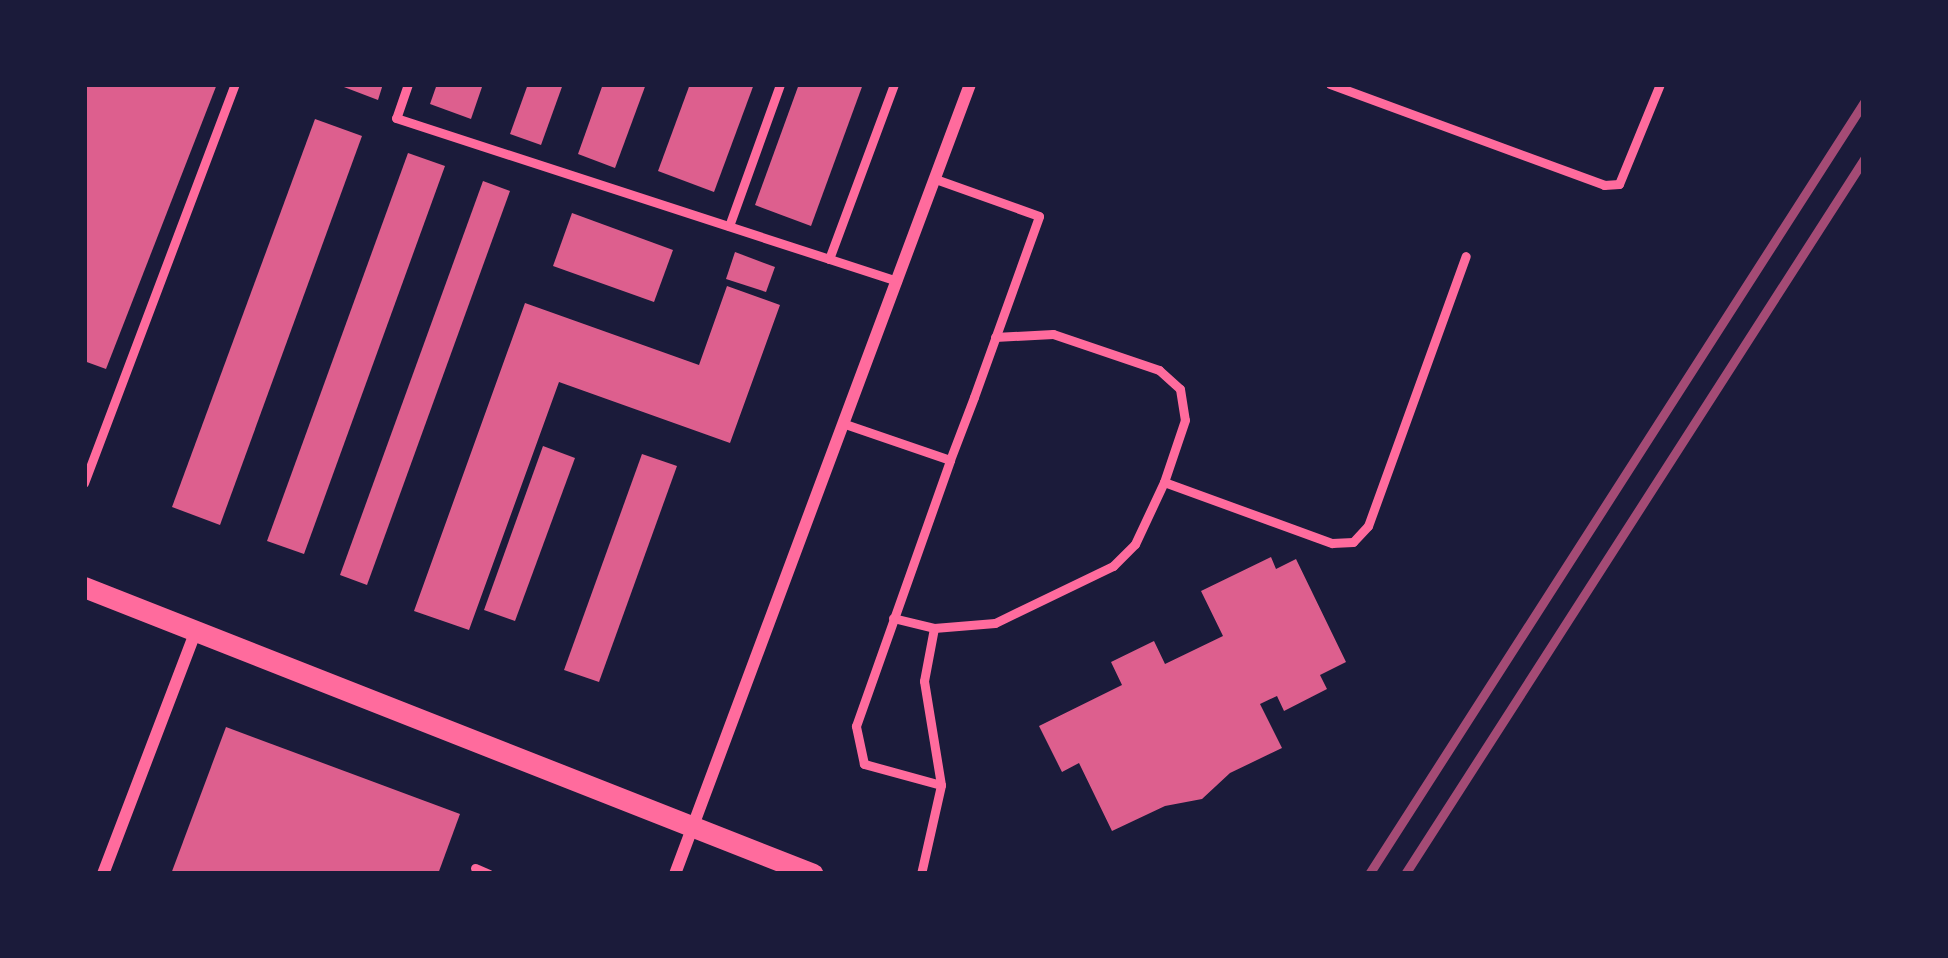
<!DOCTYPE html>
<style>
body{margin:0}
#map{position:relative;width:1948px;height:958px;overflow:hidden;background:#1b1b3a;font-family:Mulish,sans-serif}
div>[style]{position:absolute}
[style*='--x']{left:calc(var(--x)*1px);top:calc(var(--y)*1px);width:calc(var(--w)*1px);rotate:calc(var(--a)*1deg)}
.building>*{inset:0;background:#dd5f8e}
.service>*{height:9px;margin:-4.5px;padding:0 4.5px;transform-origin:4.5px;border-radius:4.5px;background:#ff6b9d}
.minor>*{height:12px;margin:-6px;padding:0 6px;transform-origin:6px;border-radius:6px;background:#ff6b9d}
.tertiary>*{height:21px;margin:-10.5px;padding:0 10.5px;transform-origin:10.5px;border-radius:10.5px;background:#ff6b9d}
.rail>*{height:9px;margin:-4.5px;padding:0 4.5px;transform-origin:4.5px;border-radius:4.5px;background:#a44b75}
span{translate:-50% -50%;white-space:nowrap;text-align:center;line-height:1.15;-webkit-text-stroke:10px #1b1b3a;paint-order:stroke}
.frame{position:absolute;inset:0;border:87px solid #1b1b3a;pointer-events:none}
</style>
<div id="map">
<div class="building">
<i style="clip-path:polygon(84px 84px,217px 84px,106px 369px,84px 361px)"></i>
<i style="clip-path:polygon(336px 84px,383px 84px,378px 100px)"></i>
<i style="clip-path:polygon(437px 84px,483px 84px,471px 119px,430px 104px)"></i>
<i style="clip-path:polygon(528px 84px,563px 84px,541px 145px,510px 134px)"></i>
<i style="clip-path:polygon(603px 84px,646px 84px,615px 168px,578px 154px)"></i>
<i style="clip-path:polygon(690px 84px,754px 84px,714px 192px,658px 171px)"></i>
<i style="clip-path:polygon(799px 84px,863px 84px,811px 226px,755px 205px)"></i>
<i style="clip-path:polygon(315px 119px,362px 136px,220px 525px,172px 507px)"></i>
<i style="clip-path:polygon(408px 153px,445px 166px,304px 554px,267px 541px)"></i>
<i style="clip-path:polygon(483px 181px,510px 191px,367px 585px,340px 575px)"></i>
<i style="clip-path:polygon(572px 213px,673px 250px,654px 302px,553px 266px)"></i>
<i style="clip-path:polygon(735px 252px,775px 267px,766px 292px,726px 279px)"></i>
<i style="clip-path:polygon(727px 286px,780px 305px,730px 443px,559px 382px,469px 630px,414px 611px,525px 303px,699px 365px)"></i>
<i style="clip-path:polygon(543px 446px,575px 458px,515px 621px,484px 610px)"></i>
<i style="clip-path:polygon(642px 454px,677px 466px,599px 682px,564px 670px)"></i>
<i style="clip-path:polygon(1271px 557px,1276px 569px,1296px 559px,1346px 662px,1320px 675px,1327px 689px,1284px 711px,1277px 696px,1260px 704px,1282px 748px,1230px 773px,1202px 799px,1165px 806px,1112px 831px,1079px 763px,1062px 772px,1039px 726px,1122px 685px,1111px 662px,1154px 641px,1165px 664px,1223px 636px,1201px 591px)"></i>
<i style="clip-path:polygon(226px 727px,460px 814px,438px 874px,171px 874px)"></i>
</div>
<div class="service">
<i style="--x:408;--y:84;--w:36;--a:109"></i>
<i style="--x:396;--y:118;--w:527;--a:18.02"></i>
<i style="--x:1330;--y:84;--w:292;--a:20.2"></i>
<i style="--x:1604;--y:185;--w:15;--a:-4"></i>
<i style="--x:1619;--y:184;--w:108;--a:-67.7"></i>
<i style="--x:729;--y:226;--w:151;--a:-70.2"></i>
<i style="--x:829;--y:259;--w:187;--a:-69.6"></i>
<i style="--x:995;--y:337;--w:58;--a:-3"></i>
<i style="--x:1053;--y:334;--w:112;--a:18.8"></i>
<i style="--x:1159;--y:370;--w:28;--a:42"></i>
<i style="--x:1180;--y:389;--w:31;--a:81"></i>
<i style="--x:1185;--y:420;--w:65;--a:108.7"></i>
<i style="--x:845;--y:424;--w:111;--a:18.9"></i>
<i style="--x:950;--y:460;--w:67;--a:-69.1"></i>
<i style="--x:974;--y:397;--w:192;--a:-70.2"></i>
<i style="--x:1039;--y:216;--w:110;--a:-160.4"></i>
<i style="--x:84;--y:483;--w:427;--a:-69.3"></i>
<i style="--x:893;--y:618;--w:42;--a:13.7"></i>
<i style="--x:934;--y:628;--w:61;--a:-4.7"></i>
<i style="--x:995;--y:623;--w:131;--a:-25.8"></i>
<i style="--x:1113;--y:566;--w:31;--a:-45"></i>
<i style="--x:1135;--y:544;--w:68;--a:-64.9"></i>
<i style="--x:1164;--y:482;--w:179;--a:20"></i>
<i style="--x:1332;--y:543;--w:21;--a:-3"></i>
<i style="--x:1353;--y:542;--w:22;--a:-47"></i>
<i style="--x:1368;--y:526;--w:287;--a:-70.1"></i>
<i style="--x:934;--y:628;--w:54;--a:100.7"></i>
<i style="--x:924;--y:681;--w:105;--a:80.7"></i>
<i style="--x:475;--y:868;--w:15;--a:23"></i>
<i style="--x:921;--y:874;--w:91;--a:-77.3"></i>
<i style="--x:941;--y:785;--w:80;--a:-164.7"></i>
<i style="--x:864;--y:764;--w:39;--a:-102"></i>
<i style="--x:856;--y:726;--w:282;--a:-70.5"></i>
</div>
<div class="minor">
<i style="--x:103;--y:874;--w:260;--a:-69.1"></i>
<i style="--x:675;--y:874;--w:843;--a:-69.52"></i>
</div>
<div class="tertiary">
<i style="--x:84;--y:587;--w:783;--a:21.49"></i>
</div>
<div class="rail">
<i style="--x:1369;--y:874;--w:917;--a:-57.33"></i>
<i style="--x:1405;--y:874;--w:850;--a:-57.3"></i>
</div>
<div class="frame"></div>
</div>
